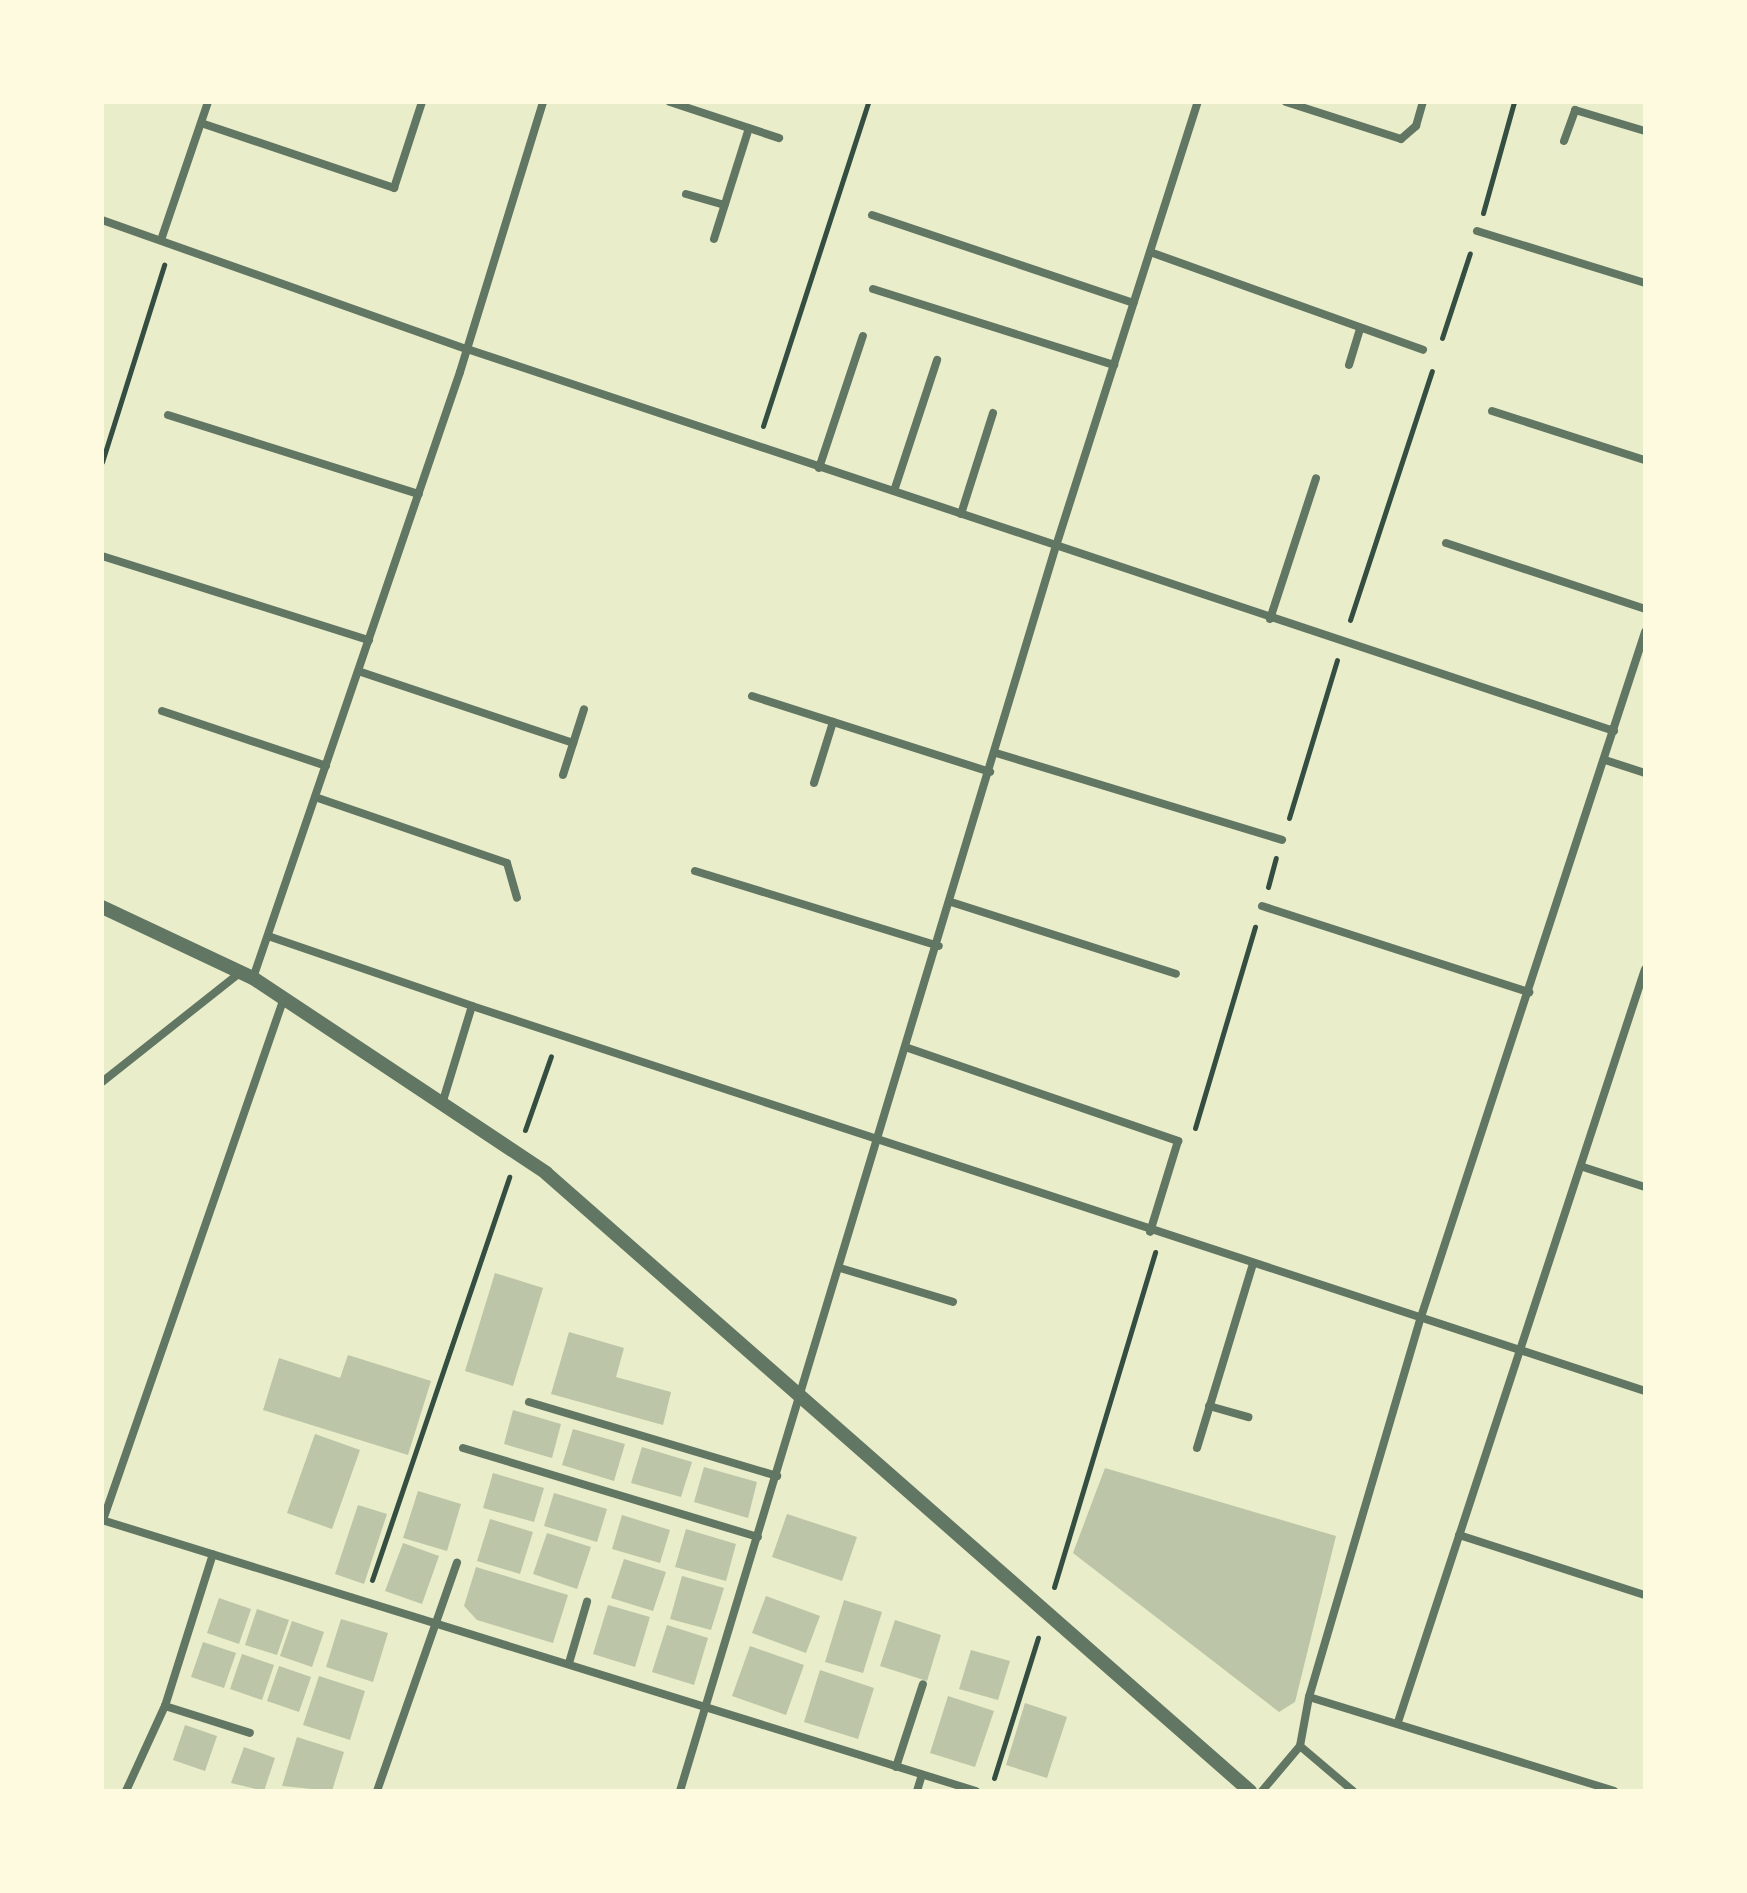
<!DOCTYPE html>
<style>
body{margin:0}
#map{position:relative;width:1747px;height:1893px;overflow:hidden;background:#e9edc9;font-family:"Nunito Sans",sans-serif}
div>[style]{position:absolute}
[style*='--x']{left:calc(var(--x)*1px);top:calc(var(--y)*1px);width:calc(var(--w)*1px);rotate:calc(var(--a)*1deg)}
.building>*{inset:0;background:#bcc5a7}
.path>*{height:5px;margin:-2.5px;padding:0 2.5px;transform-origin:2.5px;border-radius:2.5px;background:#344e41}
.minor>*{height:8px;margin:-4px;padding:0 4px;transform-origin:4px;border-radius:4px;background:#617663}
.tertiary>*{height:14px;margin:-7px;padding:0 7px;transform-origin:7px;border-radius:7px;background:#617663}
span{translate:-50% -50%;white-space:nowrap;text-align:center;line-height:1.15;-webkit-text-stroke:6px #fefae0;paint-order:stroke}
.frame{position:absolute;inset:0;border:104px solid #fefae0;pointer-events:none}
</style>
<div id="map">
<div class="building">
<i style="clip-path:polygon(495px 1273px,543px 1288px,513px 1386px,465px 1371px)"></i>
<i style="clip-path:polygon(569px 1332px,624px 1348px,616px 1377px,671px 1392px,663px 1425px,551px 1394px)"></i>
<i style="clip-path:polygon(348px 1355px,431px 1381px,408px 1455px,263px 1410px,279px 1358px,340px 1378px)"></i>
<i style="clip-path:polygon(513px 1410px,561px 1424px,552px 1458px,504px 1444px)"></i>
<i style="clip-path:polygon(573px 1429px,625px 1444px,614px 1481px,562px 1465px)"></i>
<i style="clip-path:polygon(315px 1434px,360px 1450px,332px 1529px,287px 1513px)"></i>
<i style="clip-path:polygon(642px 1447px,692px 1462px,681px 1497px,631px 1483px)"></i>
<i style="clip-path:polygon(704px 1467px,757px 1482px,748px 1518px,694px 1502px)"></i>
<i style="clip-path:polygon(1105px 1468px,1336px 1536px,1295px 1702px,1279px 1712px,1073px 1553px)"></i>
<i style="clip-path:polygon(493px 1473px,544px 1488px,534px 1522px,483px 1508px)"></i>
<i style="clip-path:polygon(418px 1491px,461px 1504px,447px 1551px,403px 1538px)"></i>
<i style="clip-path:polygon(554px 1493px,607px 1509px,597px 1542px,544px 1526px)"></i>
<i style="clip-path:polygon(358px 1505px,387px 1514px,364px 1584px,335px 1574px)"></i>
<i style="clip-path:polygon(787px 1514px,857px 1537px,842px 1581px,772px 1557px)"></i>
<i style="clip-path:polygon(622px 1515px,670px 1530px,660px 1563px,612px 1549px)"></i>
<i style="clip-path:polygon(490px 1519px,533px 1532px,520px 1574px,477px 1561px)"></i>
<i style="clip-path:polygon(686px 1529px,736px 1544px,726px 1581px,675px 1567px)"></i>
<i style="clip-path:polygon(547px 1533px,591px 1547px,577px 1589px,533px 1574px)"></i>
<i style="clip-path:polygon(403px 1543px,439px 1556px,422px 1604px,385px 1591px)"></i>
<i style="clip-path:polygon(624px 1559px,666px 1572px,653px 1611px,611px 1598px)"></i>
<i style="clip-path:polygon(476px 1567px,568px 1595px,553px 1643px,477px 1620px,464px 1606px)"></i>
<i style="clip-path:polygon(682px 1576px,724px 1588px,711px 1630px,670px 1619px)"></i>
<i style="clip-path:polygon(766px 1596px,820px 1616px,806px 1653px,752px 1633px)"></i>
<i style="clip-path:polygon(219px 1598px,251px 1609px,239px 1644px,207px 1633px)"></i>
<i style="clip-path:polygon(844px 1600px,882px 1612px,863px 1673px,825px 1662px)"></i>
<i style="clip-path:polygon(608px 1605px,650px 1617px,635px 1667px,593px 1654px)"></i>
<i style="clip-path:polygon(257px 1609px,289px 1620px,277px 1655px,245px 1645px)"></i>
<i style="clip-path:polygon(341px 1619px,388px 1633px,373px 1682px,326px 1667px)"></i>
<i style="clip-path:polygon(895px 1620px,941px 1635px,927px 1681px,880px 1666px)"></i>
<i style="clip-path:polygon(292px 1621px,324px 1632px,312px 1667px,280px 1656px)"></i>
<i style="clip-path:polygon(667px 1625px,708px 1638px,694px 1685px,652px 1672px)"></i>
<i style="clip-path:polygon(203px 1642px,236px 1653px,224px 1688px,191px 1677px)"></i>
<i style="clip-path:polygon(750px 1646px,804px 1665px,786px 1715px,732px 1696px)"></i>
<i style="clip-path:polygon(971px 1650px,1010px 1661px,998px 1700px,959px 1689px)"></i>
<i style="clip-path:polygon(242px 1654px,274px 1665px,262px 1700px,230px 1689px)"></i>
<i style="clip-path:polygon(279px 1666px,311px 1677px,299px 1712px,267px 1701px)"></i>
<i style="clip-path:polygon(820px 1670px,874px 1688px,858px 1739px,804px 1722px)"></i>
<i style="clip-path:polygon(319px 1676px,365px 1691px,350px 1740px,303px 1725px)"></i>
<i style="clip-path:polygon(948px 1696px,994px 1711px,975px 1767px,930px 1753px)"></i>
<i style="clip-path:polygon(1025px 1703px,1067px 1717px,1047px 1778px,1006px 1765px)"></i>
<i style="clip-path:polygon(185px 1725px,217px 1736px,205px 1771px,173px 1760px)"></i>
<i style="clip-path:polygon(297px 1737px,344px 1752px,332px 1791px,282px 1786px)"></i>
<i style="clip-path:polygon(244px 1747px,275px 1758px,264px 1791px,231px 1783px)"></i>
</div>
<div class="path">
<i style="--x:1483;--y:213;--w:115;--a:-74.4"></i>
<i style="--x:1442;--y:338;--w:89;--a:-71.8"></i>
<i style="--x:763;--y:426;--w:341;--a:-72"></i>
<i style="--x:102;--y:462;--w:207;--a:-72.5"></i>
<i style="--x:1350;--y:620;--w:262;--a:-71.8"></i>
<i style="--x:1289;--y:818;--w:165;--a:-73.1"></i>
<i style="--x:1268;--y:887;--w:30;--a:-75"></i>
<i style="--x:1195;--y:1128;--w:210;--a:-73.4"></i>
<i style="--x:525;--y:1130;--w:78;--a:-70.6"></i>
<i style="--x:372;--y:1580;--w:426;--a:-71.2"></i>
<i style="--x:1054;--y:1587;--w:350;--a:-73.2"></i>
<i style="--x:994;--y:1778;--w:147;--a:-72.6"></i>
</div>
<div class="minor">
<i style="--x:670;--y:102;--w:115;--a:18.3"></i>
<i style="--x:1286;--y:102;--w:121;--a:17.8"></i>
<i style="--x:1401;--y:139;--w:20;--a:-41"></i>
<i style="--x:1416;--y:126;--w:25;--a:-74"></i>
<i style="--x:201;--y:123;--w:204;--a:18.6"></i>
<i style="--x:394;--y:188;--w:90;--a:-72"></i>
<i style="--x:1564;--y:141;--w:33;--a:-70"></i>
<i style="--x:1575;--y:110;--w:73;--a:16.7"></i>
<i style="--x:686;--y:194;--w:40;--a:16"></i>
<i style="--x:872;--y:215;--w:276;--a:18.6"></i>
<i style="--x:102;--y:220;--w:387;--a:19.5"></i>
<i style="--x:467;--y:349;--w:1209;--a:18.42"></i>
<i style="--x:1477;--y:231;--w:176;--a:17.2"></i>
<i style="--x:714;--y:239;--w:116;--a:-72.5"></i>
<i style="--x:161;--y:240;--w:146;--a:-71.2"></i>
<i style="--x:1150;--y:252;--w:290;--a:19.7"></i>
<i style="--x:873;--y:289;--w:253;--a:17.5"></i>
<i style="--x:1349;--y:365;--w:39;--a:-73"></i>
<i style="--x:1492;--y:411;--w:161;--a:17.8"></i>
<i style="--x:168;--y:415;--w:263;--a:17.5"></i>
<i style="--x:819;--y:468;--w:139;--a:-71.6"></i>
<i style="--x:894;--y:491;--w:138;--a:-71.8"></i>
<i style="--x:961;--y:514;--w:106;--a:-72.4"></i>
<i style="--x:1446;--y:543;--w:210;--a:18.3"></i>
<i style="--x:102;--y:556;--w:280;--a:17.5"></i>
<i style="--x:1270;--y:619;--w:148;--a:-71.9"></i>
<i style="--x:358;--y:671;--w:227;--a:18.5"></i>
<i style="--x:752;--y:696;--w:250;--a:17.7"></i>
<i style="--x:162;--y:711;--w:173;--a:18.5"></i>
<i style="--x:996;--y:753;--w:299;--a:16.9"></i>
<i style="--x:1605;--y:760;--w:42;--a:18"></i>
<i style="--x:563;--y:775;--w:69;--a:-72.3"></i>
<i style="--x:814;--y:783;--w:64;--a:-72.7"></i>
<i style="--x:315;--y:797;--w:203;--a:19"></i>
<i style="--x:507;--y:863;--w:36;--a:74"></i>
<i style="--x:695;--y:871;--w:255;--a:17.1"></i>
<i style="--x:951;--y:902;--w:236;--a:17.7"></i>
<i style="--x:1262;--y:906;--w:281;--a:17.9"></i>
<i style="--x:268;--y:936;--w:216;--a:18.9"></i>
<i style="--x:253;--y:978;--w:640;--a:-71.14"></i>
<i style="--x:460;--y:372;--w:282;--a:-72.9"></i>
<i style="--x:908;--y:1048;--w:286;--a:19"></i>
<i style="--x:1178;--y:1141;--w:95;--a:107.1"></i>
<i style="--x:102;--y:1082;--w:177;--a:-38.4"></i>
<i style="--x:442;--y:1104;--w:102;--a:-73"></i>
<i style="--x:472;--y:1006;--w:1235;--a:18.17"></i>
<i style="--x:1583;--y:1167;--w:65;--a:17.9"></i>
<i style="--x:840;--y:1268;--w:118;--a:16.7"></i>
<i style="--x:529;--y:1402;--w:259;--a:16.6"></i>
<i style="--x:1209;--y:1406;--w:41;--a:15.8"></i>
<i style="--x:463;--y:1448;--w:308;--a:16.8"></i>
<i style="--x:1197;--y:1448;--w:192;--a:-73.1"></i>
<i style="--x:102;--y:1520;--w:915;--a:17.23"></i>
<i style="--x:103;--y:1520;--w:552;--a:-70.88"></i>
<i style="--x:1459;--y:1535;--w:195;--a:17.9"></i>
<i style="--x:569;--y:1663;--w:64;--a:-73.6"></i>
<i style="--x:1309;--y:1697;--w:319;--a:17.1"></i>
<i style="--x:165;--y:1706;--w:89;--a:17.6"></i>
<i style="--x:1398;--y:1722;--w:792;--a:-71.84"></i>
<i style="--x:1300;--y:1746;--w:70;--a:40.3"></i>
<i style="--x:896;--y:1767;--w:87;--a:-72"></i>
<i style="--x:126;--y:1791;--w:94;--a:-65.4"></i>
<i style="--x:165;--y:1706;--w:159;--a:-72.5"></i>
<i style="--x:377;--y:1791;--w:242;--a:-70.7"></i>
<i style="--x:680;--y:1791;--w:1301;--a:-73.2"></i>
<i style="--x:1056;--y:546;--w:466;--a:-72.3"></i>
<i style="--x:917;--y:1791;--w:17;--a:-73"></i>
<i style="--x:1262;--y:1791;--w:59;--a:-49.8"></i>
<i style="--x:1300;--y:1746;--w:50;--a:-79.6"></i>
<i style="--x:1309;--y:1697;--w:396;--a:-73.6"></i>
<i style="--x:1421;--y:1317;--w:721;--a:-71.89"></i>
</div>
<div class="tertiary">
<i style="--x:102;--y:907;--w:167;--a:25.2"></i>
<i style="--x:253;--y:978;--w:352;--a:33.6"></i>
<i style="--x:546;--y:1173;--w:937;--a:41.28"></i>
</div>
<div class="frame"></div>
</div>
